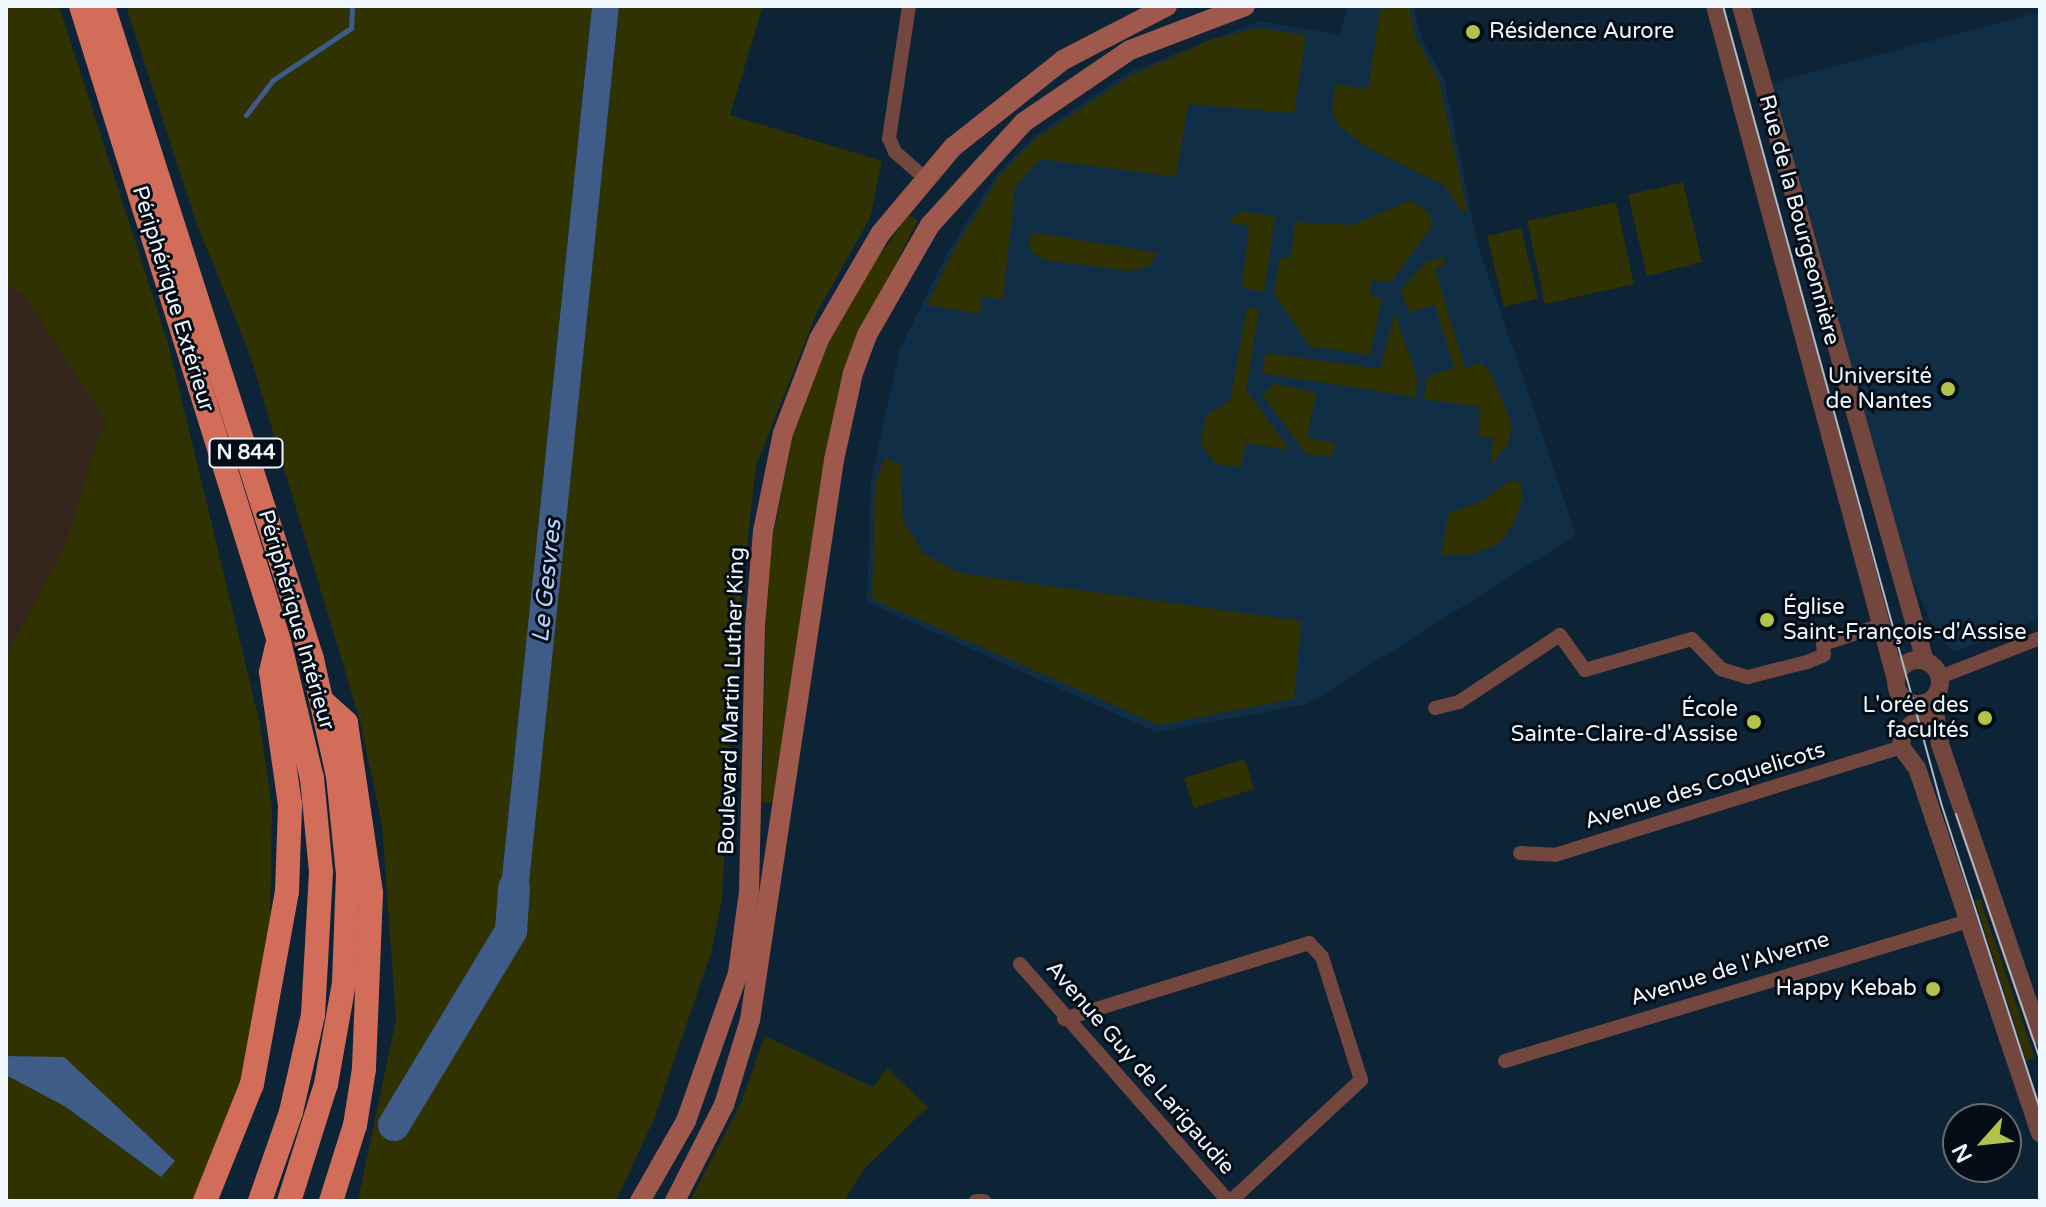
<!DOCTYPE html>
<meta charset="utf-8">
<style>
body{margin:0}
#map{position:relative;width:2046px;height:1207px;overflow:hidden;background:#0d2437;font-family:"Varela Round",sans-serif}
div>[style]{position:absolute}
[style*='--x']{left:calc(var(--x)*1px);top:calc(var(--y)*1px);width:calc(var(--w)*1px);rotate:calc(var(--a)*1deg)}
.commercial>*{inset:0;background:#36251d}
.built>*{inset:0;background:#102e46}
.green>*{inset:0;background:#303202}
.water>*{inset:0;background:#3f5c89}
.stream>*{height:5px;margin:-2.5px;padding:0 2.5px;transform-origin:2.5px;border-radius:2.5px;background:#3f5c89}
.river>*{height:32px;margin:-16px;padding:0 16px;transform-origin:16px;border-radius:16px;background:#3f5c89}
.minor>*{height:14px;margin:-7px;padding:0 7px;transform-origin:7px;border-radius:7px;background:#73463e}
.tertiary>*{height:18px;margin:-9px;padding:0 9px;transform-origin:9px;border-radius:9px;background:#73463e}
.tertiary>.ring{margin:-9px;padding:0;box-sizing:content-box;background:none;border:18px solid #73463e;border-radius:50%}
.secondary>*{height:20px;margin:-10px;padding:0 10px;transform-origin:10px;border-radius:10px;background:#9f594c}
.trunk>*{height:24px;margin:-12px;padding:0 12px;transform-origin:12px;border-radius:12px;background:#d26d5a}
.tram>*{height:2px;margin:-1px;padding:0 1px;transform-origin:1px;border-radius:1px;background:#adb9c4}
.dots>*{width:22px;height:22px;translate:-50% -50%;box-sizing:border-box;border:4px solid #040d15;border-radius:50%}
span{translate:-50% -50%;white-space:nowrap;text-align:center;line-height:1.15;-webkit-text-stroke:6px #040d15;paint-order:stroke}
.shield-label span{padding:2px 6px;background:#040d15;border:2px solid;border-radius:6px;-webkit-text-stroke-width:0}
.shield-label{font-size:20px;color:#eef6fe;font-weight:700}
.poi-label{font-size:22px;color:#eef6fe}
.left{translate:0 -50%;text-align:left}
.right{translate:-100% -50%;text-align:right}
.street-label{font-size:22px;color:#eef6fe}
.water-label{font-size:24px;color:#b5d0fa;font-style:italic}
.frame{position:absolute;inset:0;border:8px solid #eef6fe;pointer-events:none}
.north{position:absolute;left:1942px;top:1103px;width:80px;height:80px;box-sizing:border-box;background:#040d15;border:2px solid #626a72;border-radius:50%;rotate:243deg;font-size:22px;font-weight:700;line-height:32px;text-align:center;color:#eef6fe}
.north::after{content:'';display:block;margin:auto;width:28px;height:36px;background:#b2c34c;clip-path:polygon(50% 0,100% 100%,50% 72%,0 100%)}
</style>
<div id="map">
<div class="commercial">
<i style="clip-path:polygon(6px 282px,28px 300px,104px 420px,64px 548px,6px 656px)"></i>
</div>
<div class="built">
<i style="clip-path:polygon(1358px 6px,1413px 6px,1422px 40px,1444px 78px,1477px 242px,1576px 535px,1308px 704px,1156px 732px,867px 602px,871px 480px,900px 349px,950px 248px,998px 173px,1032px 138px,1127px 73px,1259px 21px,1339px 35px,1348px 8px)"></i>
<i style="clip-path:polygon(2040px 12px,2040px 619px,1954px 652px,1936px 635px,1894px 535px,1818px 242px,1768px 84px)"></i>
</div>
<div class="green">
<i style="clip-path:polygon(6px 6px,59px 6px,168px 343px,260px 724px,272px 807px,270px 934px,249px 1059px,194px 1201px,6px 1201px,6px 1075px,175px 1161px,64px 1058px,6px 1056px,6px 656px,64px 548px,104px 420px,28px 300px,6px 282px)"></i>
<i style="clip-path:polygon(126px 6px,592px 6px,497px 925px,522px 940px,619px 6px,763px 6px,730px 115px,882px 161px,870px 218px,817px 312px,756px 466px,736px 642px,722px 899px,712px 950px,654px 1119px,616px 1201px,358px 1201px,396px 1019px,382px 824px,359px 717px,248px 349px,196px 222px)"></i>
<i style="clip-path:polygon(1409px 6px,1416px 38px,1439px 81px,1467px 210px,1462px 212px,1445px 186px,1367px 147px,1340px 127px,1332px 111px,1335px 84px,1368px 89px,1380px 9px)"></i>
<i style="clip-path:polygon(1258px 28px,1306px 35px,1294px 113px,1188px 104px,1176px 177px,1040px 159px,1015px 187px,1003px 300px,982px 296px,980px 314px,927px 305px,954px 249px,1001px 174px,1034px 140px,1130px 76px,1210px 40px)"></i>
<i style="clip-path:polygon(1683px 182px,1702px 262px,1647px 276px,1628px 195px)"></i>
<i style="clip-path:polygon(1411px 200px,1428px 212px,1433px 225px,1391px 282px,1372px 280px,1370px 295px,1382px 298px,1370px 355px,1309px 346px,1274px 293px,1280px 257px,1291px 258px,1295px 222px,1352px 225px)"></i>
<i style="clip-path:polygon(1616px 202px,1634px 284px,1545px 304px,1527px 221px)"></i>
<i style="clip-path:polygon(1241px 211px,1275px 217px,1264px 292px,1242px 288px,1249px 226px,1228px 222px)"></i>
<i style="clip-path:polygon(908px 215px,918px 220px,871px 311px,775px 802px,762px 803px,767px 568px,794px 430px,825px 347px,850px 297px)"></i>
<i style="clip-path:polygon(1521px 228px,1538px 298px,1504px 307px,1487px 236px)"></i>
<i style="clip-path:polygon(1031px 232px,1158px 253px,1148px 267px,1129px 271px,1045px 260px,1029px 249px)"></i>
<i style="clip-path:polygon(1443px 258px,1445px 265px,1435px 269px,1465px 368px,1481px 363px,1492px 375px,1511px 423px,1510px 441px,1491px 465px,1493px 438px,1478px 436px,1480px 407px,1424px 399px,1427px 377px,1454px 368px,1435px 305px,1409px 312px,1401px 290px,1426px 262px)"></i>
<i style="clip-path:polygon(1247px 308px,1259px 309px,1246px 390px,1290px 450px,1246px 443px,1241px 467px,1216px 464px,1200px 443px,1206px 416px,1230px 400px)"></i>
<i style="clip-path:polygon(1395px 313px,1418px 381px,1415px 397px,1262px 373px,1266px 353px,1380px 369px)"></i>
<i style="clip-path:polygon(1274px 383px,1316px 393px,1307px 438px,1335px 443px,1332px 457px,1306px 454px,1263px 395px)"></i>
<i style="clip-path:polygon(885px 458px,901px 465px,903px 520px,923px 553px,959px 573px,1301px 621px,1294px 699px,1159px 725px,872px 599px,875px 483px)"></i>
<i style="clip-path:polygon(1510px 480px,1522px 483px,1522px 500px,1515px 521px,1499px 544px,1473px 554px,1441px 556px,1448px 514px,1486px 499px)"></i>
<i style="clip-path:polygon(1245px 759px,1254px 789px,1194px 808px,1184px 778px)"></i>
<i style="clip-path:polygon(1980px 899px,2035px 1058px,2026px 1061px,1975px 901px)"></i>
<i style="clip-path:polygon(765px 1036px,873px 1087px,887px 1068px,928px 1107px,863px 1170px,844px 1201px,690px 1201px,739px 1107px)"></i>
</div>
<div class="water">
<i style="clip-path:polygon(592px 6px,619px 6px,523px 941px,497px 925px)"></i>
<i style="clip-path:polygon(6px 1056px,64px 1057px,175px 1161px,161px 1177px,66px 1107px,6px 1075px)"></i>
</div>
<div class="stream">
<i style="--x:246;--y:115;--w:44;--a:-52.4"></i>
<i style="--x:273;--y:80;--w:94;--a:-33.7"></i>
<i style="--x:351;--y:28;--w:22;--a:-87"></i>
</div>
<div class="river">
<i style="--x:394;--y:1125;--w:227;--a:-58.9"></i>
<i style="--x:511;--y:931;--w:43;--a:-86"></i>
</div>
<div class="minor">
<i style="--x:909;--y:6;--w:134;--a:98.6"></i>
<i style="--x:889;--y:138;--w:15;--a:67"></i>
<i style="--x:895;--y:152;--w:38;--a:41"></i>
<i style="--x:1940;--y:677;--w:107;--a:-21.3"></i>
<i style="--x:1435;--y:708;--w:25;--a:-14"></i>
<i style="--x:1459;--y:702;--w:121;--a:-33.6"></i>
<i style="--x:1560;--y:635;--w:43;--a:54.5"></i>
<i style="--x:1585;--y:670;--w:111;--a:-16.2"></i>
<i style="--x:1692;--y:639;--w:42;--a:46"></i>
<i style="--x:1721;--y:669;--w:28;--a:17"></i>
<i style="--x:1748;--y:677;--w:61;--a:-14.3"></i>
<i style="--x:1807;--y:662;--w:18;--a:-22"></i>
<i style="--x:1824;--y:655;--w:11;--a:-95"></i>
<i style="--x:1823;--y:644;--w:62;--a:-17.9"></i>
<i style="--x:1520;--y:853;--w:35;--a:3"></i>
<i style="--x:1555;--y:855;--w:362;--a:-17.3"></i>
<i style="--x:1020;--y:964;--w:315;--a:48.7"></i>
<i style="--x:1064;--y:1019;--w:257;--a:-17.2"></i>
<i style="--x:1309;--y:943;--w:19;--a:47"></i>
<i style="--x:1322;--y:957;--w:129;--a:72.4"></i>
<i style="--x:1361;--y:1080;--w:178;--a:137.1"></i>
<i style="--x:1505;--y:1061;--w:485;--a:-16.8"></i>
<i style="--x:976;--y:1201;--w:8;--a:0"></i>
</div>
<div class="tertiary">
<i style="--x:1715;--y:6;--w:698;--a:74.97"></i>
<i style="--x:1741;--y:6;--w:680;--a:74.31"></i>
<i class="ring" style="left:1896px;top:660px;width:26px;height:26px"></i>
<i style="--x:1933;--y:699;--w:46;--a:81.2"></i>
<i style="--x:1940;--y:744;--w:309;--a:71.1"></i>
<i style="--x:1938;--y:731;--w:14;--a:-144"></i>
<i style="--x:1927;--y:723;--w:15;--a:176"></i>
<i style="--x:1912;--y:724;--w:14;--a:135"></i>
<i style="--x:1902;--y:734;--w:13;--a:94"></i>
<i style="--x:1901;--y:747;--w:26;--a:53"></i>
<i style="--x:1917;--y:768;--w:385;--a:71.4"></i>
</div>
<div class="secondary">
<i style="--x:640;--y:1201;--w:92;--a:-60.1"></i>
<i style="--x:686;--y:1121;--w:157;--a:-70.6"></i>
<i style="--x:738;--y:973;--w:82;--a:-82.3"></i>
<i style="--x:749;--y:892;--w:266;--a:-88.7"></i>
<i style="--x:755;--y:626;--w:95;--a:-85.2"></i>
<i style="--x:763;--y:531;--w:100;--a:-78.5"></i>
<i style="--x:783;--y:433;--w:101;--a:-69"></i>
<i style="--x:819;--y:339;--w:121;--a:-59.8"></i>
<i style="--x:880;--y:234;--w:114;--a:-50"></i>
<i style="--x:953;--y:147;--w:140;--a:-38.3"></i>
<i style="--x:1063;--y:60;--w:117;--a:-27.4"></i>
<i style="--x:675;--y:1201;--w:108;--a:-63"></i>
<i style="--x:724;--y:1105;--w:89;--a:-73"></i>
<i style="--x:750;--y:1020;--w:566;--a:-81.47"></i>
<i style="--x:834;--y:460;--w:89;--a:-77.7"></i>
<i style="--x:853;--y:373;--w:40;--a:-69.8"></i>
<i style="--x:867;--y:335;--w:127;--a:-60.2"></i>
<i style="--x:930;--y:225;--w:139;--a:-47.6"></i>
<i style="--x:1024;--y:122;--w:128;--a:-34.2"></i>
<i style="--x:1130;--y:50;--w:123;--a:-20.9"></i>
</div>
<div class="trunk">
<i style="--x:81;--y:6;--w:665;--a:72.68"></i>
<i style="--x:279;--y:641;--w:141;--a:76.5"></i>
<i style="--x:312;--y:778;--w:94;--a:84.5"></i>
<i style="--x:321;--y:872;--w:143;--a:93.2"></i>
<i style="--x:313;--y:1015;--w:99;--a:102.8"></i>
<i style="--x:291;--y:1112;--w:94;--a:109.2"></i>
<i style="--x:103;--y:6;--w:686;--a:72.25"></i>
<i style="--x:312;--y:659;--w:120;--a:77.5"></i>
<i style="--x:338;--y:776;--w:99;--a:84.2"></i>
<i style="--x:348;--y:874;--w:109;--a:92.1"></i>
<i style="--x:344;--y:983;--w:103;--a:100.1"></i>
<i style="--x:326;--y:1084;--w:123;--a:107.5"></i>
<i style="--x:323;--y:702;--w:31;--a:42"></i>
<i style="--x:346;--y:723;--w:172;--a:81.6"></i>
<i style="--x:371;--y:893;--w:176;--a:92.3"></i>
<i style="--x:364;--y:1069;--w:57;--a:99.1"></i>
<i style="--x:355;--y:1125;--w:80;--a:107.5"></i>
<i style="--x:205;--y:1201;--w:126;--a:-68.1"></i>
<i style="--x:252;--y:1084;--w:195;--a:-79.7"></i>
<i style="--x:287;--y:892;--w:87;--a:-88"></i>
<i style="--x:290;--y:805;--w:134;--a:-98.1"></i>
<i style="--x:271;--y:672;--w:26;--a:-77"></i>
</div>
<div class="tram">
<i style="--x:1723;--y:6;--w:826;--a:74.7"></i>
<i style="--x:1941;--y:803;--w:323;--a:72.1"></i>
<i style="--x:1956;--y:814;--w:260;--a:71.1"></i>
</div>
<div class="dots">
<i style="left:1473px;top:32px;background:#b2c34c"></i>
<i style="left:1948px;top:389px;background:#b2c34c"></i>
<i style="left:1767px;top:620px;background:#b2c34c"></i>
<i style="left:1985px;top:718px;background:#b2c34c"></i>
<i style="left:1754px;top:722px;background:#b2c34c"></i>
<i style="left:1933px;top:989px;background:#b2c34c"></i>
</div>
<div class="shield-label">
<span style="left:246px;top:453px">N 844</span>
</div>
<div class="poi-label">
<span class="left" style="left:1489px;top:32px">Résidence Aurore</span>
<span class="right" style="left:1932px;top:389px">Université<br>de Nantes</span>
<span class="left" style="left:1783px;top:620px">Église<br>Saint-François-d'Assise</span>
<span class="right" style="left:1969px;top:718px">L'orée des<br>facultés</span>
<span class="right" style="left:1738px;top:722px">École<br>Sainte-Claire-d'Assise</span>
<span class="right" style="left:1917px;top:989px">Happy Kebab</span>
</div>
<div class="street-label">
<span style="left:1799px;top:220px;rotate:75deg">Rue de la Bourgeonnière</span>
<span style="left:173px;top:299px;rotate:73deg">Périphérique Extérieur</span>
<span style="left:296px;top:620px;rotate:74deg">Périphérique Intérieur</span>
<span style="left:732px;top:701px;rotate:-88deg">Boulevard Martin Luther King</span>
<span style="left:1705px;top:786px;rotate:-17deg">Avenue des Coquelicots</span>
<span style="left:1730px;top:969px;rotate:-17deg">Avenue de l'Alverne</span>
<span style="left:1140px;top:1068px;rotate:49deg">Avenue Guy de Larigaudie</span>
</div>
<div class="water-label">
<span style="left:547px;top:581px;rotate:-84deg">Le Gesvres</span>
</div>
<div class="frame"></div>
<div class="north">N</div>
</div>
